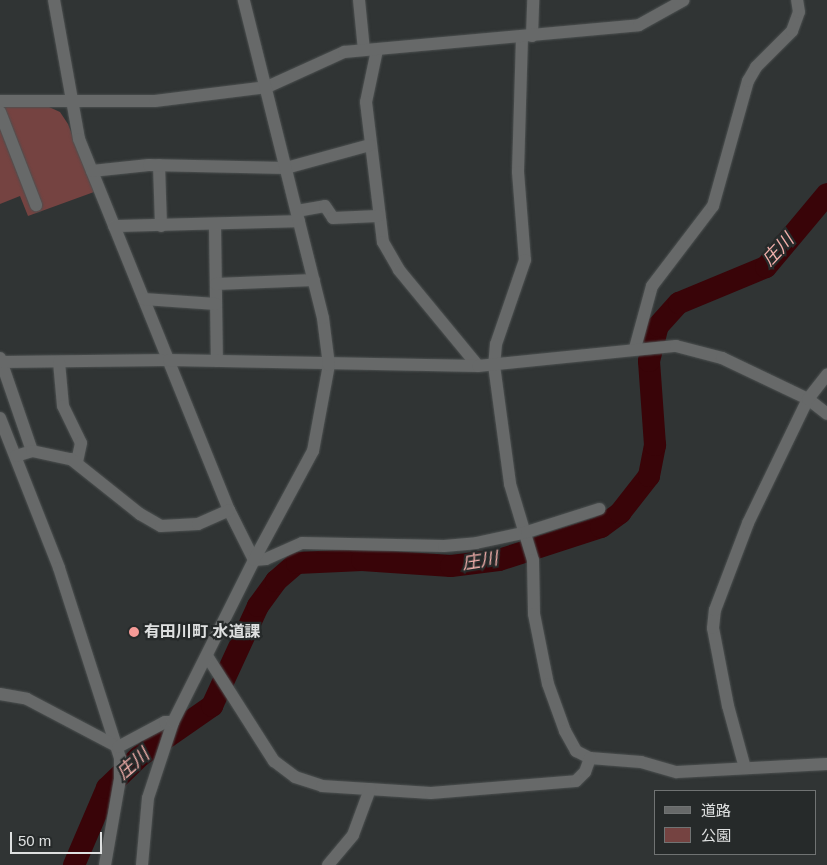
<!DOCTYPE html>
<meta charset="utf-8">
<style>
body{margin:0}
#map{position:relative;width:827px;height:865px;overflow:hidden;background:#303434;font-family:Helvetica,"Noto Sans JP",sans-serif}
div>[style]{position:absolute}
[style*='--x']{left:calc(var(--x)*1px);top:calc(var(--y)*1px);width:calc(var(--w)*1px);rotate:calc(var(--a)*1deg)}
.green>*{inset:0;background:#754341}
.river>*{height:22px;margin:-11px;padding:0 11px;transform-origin:11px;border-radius:11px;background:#390408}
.roads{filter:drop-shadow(0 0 1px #4c5050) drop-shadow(0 0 1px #4c5050)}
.minor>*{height:12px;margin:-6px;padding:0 6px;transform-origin:6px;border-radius:6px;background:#676969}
.dots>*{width:14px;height:14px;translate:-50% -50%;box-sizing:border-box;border:2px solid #262a2a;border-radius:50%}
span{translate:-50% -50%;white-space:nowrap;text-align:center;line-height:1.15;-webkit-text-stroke:4.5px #262a2a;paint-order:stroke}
.poi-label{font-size:16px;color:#dee0e0;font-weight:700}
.left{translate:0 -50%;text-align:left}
.water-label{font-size:18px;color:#f3b0ac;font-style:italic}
.legend{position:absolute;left:654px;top:790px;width:162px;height:65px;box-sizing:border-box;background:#262a2a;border:1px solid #707373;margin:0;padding:6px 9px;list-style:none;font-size:15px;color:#dee0e0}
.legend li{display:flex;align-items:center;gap:10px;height:25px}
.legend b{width:25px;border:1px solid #707373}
.scale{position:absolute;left:10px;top:832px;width:92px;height:22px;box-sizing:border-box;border:2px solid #dee0e0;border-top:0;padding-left:6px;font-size:15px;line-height:18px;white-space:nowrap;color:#dee0e0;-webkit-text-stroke:4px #262a2a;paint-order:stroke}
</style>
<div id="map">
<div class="green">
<i style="clip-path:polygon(0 106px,49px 107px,60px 112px,68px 124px,94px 192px,28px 216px,20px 196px,0 204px)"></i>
</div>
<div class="river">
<i style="--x:74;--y:865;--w:84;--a:-66.8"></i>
<i style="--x:107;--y:788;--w:46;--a:-44.1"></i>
<i style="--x:140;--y:756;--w:88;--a:-34.8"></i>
<i style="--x:212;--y:706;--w:110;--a:-65.3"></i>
<i style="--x:258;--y:606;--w:31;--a:-54"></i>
<i style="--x:276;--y:581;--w:28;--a:-41"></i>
<i style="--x:297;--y:563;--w:65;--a:-2.6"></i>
<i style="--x:362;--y:560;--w:89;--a:3.9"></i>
<i style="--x:451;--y:566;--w:48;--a:-7.1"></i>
<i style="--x:499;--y:560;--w:107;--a:-17.9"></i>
<i style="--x:601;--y:527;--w:24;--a:-36"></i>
<i style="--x:620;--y:513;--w:47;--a:-51.9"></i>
<i style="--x:649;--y:476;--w:32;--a:-79"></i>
<i style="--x:655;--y:445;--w:84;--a:-94.1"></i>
<i style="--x:649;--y:361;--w:36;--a:-76"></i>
<i style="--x:658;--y:326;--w:31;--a:-48"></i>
<i style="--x:679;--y:303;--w:94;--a:-22.5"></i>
<i style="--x:766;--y:267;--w:95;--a:-50.1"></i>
</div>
<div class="roads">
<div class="minor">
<i style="--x:54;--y:0;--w:141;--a:79.8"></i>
<i style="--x:79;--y:139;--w:400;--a:68"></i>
<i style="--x:229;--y:510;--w:56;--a:63.4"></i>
<i style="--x:359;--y:0;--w:50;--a:84.3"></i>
<i style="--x:532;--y:36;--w:36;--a:-88"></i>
<i style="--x:522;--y:37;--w:135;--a:91.7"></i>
<i style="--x:518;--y:172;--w:88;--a:85.5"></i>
<i style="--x:525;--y:260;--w:89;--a:109"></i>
<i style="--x:496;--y:344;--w:21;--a:95"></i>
<i style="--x:494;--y:365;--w:120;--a:82.3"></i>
<i style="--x:510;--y:484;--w:79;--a:73.2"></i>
<i style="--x:533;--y:560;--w:54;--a:88.9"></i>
<i style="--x:534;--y:614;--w:71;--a:78.7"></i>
<i style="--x:548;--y:684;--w:50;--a:70.1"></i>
<i style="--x:565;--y:731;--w:23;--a:61"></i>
<i style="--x:576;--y:751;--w:16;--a:27"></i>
<i style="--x:590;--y:758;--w:51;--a:4.5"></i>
<i style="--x:641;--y:762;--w:37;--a:16"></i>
<i style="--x:677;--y:772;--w:150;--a:-3.1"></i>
<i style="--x:377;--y:50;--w:53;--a:101.9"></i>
<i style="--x:366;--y:102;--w:141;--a:83.1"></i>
<i style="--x:383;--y:242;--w:32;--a:60"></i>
<i style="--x:399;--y:270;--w:124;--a:50.5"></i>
<i style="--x:0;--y:101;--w:155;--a:0"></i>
<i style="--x:155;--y:101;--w:113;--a:-7.1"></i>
<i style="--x:267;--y:87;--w:85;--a:-24.4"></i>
<i style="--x:344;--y:52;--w:296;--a:-5.2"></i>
<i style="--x:639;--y:25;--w:51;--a:-29.1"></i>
<i style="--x:0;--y:112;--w:100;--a:68.8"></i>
<i style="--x:159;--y:165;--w:61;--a:88.1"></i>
<i style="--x:92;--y:171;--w:57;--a:-6"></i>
<i style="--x:149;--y:165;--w:137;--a:1.3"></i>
<i style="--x:286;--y:168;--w:87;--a:-15.3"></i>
<i style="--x:297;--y:211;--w:28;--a:-10"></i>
<i style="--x:325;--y:206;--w:14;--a:56"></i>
<i style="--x:333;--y:218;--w:45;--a:-2.5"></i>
<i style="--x:215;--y:225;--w:136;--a:89.2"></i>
<i style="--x:114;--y:226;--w:185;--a:-1.5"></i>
<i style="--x:216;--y:284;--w:98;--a:-2.3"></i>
<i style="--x:144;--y:299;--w:72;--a:4"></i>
<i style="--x:635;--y:348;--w:64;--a:-74.7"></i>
<i style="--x:652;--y:286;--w:101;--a:-52.7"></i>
<i style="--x:713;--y:206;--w:130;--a:-74.4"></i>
<i style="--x:748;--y:81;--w:16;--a:-60"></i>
<i style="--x:756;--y:67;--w:51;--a:-45"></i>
<i style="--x:792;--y:31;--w:20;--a:-70"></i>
<i style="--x:799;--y:12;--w:12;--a:-99"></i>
<i style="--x:0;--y:358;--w:98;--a:71"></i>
<i style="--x:2;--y:362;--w:167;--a:-0.7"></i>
<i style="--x:169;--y:360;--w:309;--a:1.1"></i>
<i style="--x:478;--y:366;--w:199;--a:-5.8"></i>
<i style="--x:676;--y:346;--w:48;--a:14.6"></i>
<i style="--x:722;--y:358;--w:95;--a:25.5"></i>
<i style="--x:808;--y:399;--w:24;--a:38"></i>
<i style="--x:59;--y:362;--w:44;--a:84.8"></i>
<i style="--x:63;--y:406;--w:41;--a:64.1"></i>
<i style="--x:81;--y:443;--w:19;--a:102"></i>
<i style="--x:0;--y:418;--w:161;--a:68.5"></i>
<i style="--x:59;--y:568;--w:200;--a:72.2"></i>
<i style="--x:120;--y:758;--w:21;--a:90"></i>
<i style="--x:120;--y:779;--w:87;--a:99.9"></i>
<i style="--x:16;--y:456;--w:17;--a:-17"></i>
<i style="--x:32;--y:451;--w:40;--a:12"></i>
<i style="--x:71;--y:459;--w:88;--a:38.6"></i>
<i style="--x:140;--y:514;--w:24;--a:30"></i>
<i style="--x:161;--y:526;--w:37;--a:-3"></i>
<i style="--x:198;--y:524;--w:34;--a:-24"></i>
<i style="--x:254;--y:560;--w:12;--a:-5"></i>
<i style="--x:266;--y:559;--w:39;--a:-24"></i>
<i style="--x:302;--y:543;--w:142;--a:1.2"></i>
<i style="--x:444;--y:546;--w:32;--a:-5"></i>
<i style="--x:476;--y:543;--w:52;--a:-12.2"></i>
<i style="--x:527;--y:532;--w:76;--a:-17.7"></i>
<i style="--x:207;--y:656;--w:125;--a:57.5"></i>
<i style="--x:274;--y:761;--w:26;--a:37"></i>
<i style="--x:295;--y:777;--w:28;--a:18"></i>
<i style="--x:322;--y:786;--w:109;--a:3.7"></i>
<i style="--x:431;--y:793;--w:145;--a:-4.7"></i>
<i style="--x:576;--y:781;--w:13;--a:-45"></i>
<i style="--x:585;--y:772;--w:15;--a:-70"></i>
<i style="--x:0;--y:694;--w:27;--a:10"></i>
<i style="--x:27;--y:699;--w:103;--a:27.8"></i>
<i style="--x:118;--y:747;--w:53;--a:-28"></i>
<i style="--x:165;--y:722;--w:8;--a:0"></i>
<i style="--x:745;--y:768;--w:64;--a:-105.3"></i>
<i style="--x:728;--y:706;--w:79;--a:-100.9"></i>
<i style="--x:713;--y:628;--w:18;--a:-84"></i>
<i style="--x:715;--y:610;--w:93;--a:-69.2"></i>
<i style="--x:748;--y:523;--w:138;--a:-64.2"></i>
<i style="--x:808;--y:399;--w:31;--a:-52"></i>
<i style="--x:142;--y:865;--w:67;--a:-84.9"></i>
<i style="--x:148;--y:798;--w:80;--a:-71.8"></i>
<i style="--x:173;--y:722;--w:181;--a:-63.4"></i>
<i style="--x:254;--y:560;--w:124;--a:-61.6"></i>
<i style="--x:313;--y:451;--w:87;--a:-79.5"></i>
<i style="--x:329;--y:365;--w:47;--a:-97.3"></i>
<i style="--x:323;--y:318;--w:328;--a:-104"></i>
<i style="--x:328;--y:865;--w:39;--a:-50"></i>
<i style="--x:353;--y:835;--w:49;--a:-69.7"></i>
</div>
</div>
<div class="dots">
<i style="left:134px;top:632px;background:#f59b97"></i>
</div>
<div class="poi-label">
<span class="left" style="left:144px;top:632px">有田川町 水道課</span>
</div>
<div class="water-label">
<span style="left:778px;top:250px;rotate:-47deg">庄川</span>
<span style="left:480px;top:561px;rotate:-9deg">庄川</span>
<span style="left:133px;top:764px;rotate:-41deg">庄川</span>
</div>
<ul class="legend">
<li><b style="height:6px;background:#676969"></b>道路</li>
<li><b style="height:14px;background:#754341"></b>公園</li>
</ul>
<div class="scale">50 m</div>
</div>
